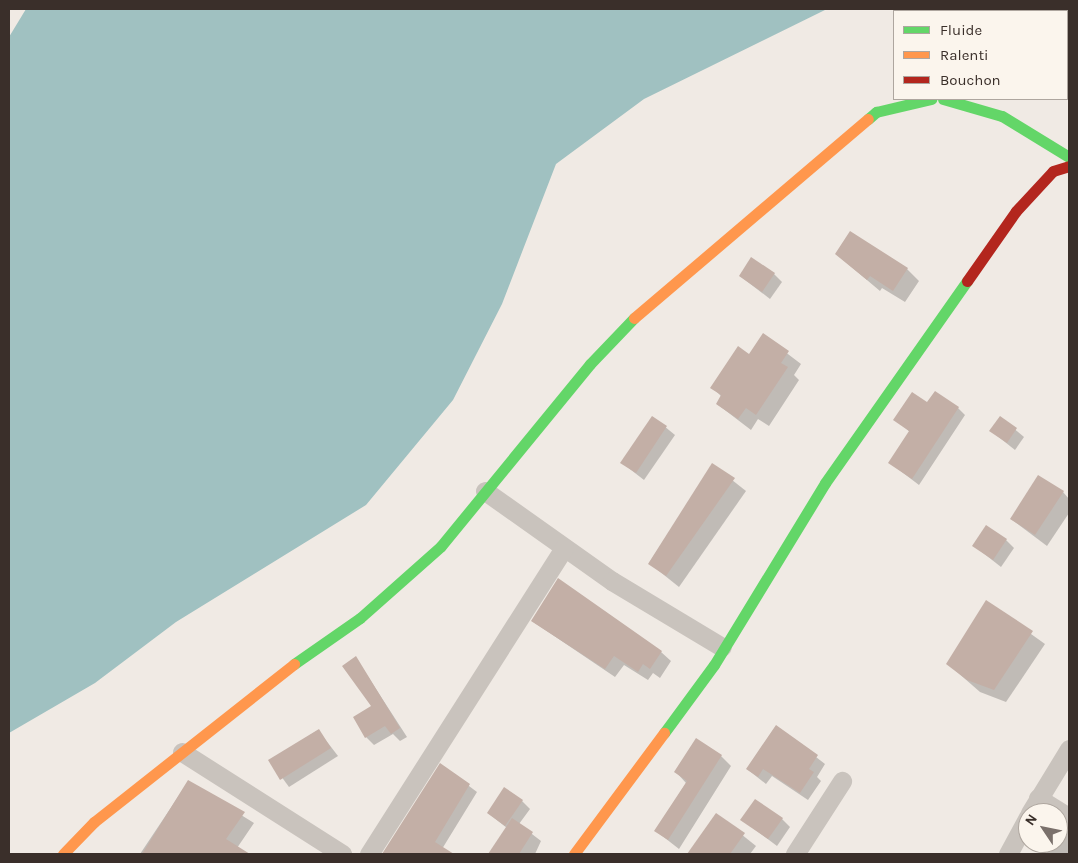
<!DOCTYPE html>
<style>
body{margin:0}
#map{position:relative;width:1078px;height:863px;overflow:hidden;background:#f0eae4;font-family:Karla,sans-serif}
div>[style]{position:absolute}
[style*='--x']{left:calc(var(--x)*1px);top:calc(var(--y)*1px);width:calc(var(--w)*1px);rotate:calc(var(--a)*1deg)}
.water>*{inset:0;background:#a0c1c1}
.shadow>*{inset:0;background:#0003}
.building>*{inset:0;background:#c3afa6}
.street>*{height:19px;margin:-9.5px;padding:0 9.5px;transform-origin:9.5px;border-radius:9.5px;background:#c9c3bd}
.fast>*{height:11px;margin:-5.5px;padding:0 5.5px;transform-origin:5.5px;border-radius:5.5px;background:#63d668}
.slow>*{height:11px;margin:-5.5px;padding:0 5.5px;transform-origin:5.5px;border-radius:5.5px;background:#ff974d}
.jam>*{height:11px;margin:-5.5px;padding:0 5.5px;transform-origin:5.5px;border-radius:5.5px;background:#b3261e}
span{translate:-50% -50%;white-space:nowrap;text-align:center;line-height:1.15;-webkit-text-stroke:4.5px #fbf5ed;paint-order:stroke}
.frame{position:absolute;inset:0;border:10px solid #3a2f2a;pointer-events:none}
.legend{position:absolute;left:893px;top:10px;width:175px;height:90px;box-sizing:border-box;background:#fbf5ed;border:1px solid #aea69f;margin:0;padding:6px 9px;list-style:none;font-size:15px;color:#3a2f2a}
.legend li{display:flex;align-items:center;gap:10px;height:25px}
.legend b{width:25px;border:1px solid #aea69f}
.north{position:absolute;left:1018px;top:803px;width:50px;height:50px;box-sizing:border-box;background:#fbf5ed;border:1px solid #aea69f;border-radius:50%;rotate:304deg;font-size:14px;font-weight:700;line-height:20px;text-align:center;color:#3a2f2a}
.north::after{content:'';display:block;margin:auto;width:18px;height:22px;background:#7a706b;clip-path:polygon(50% 0,100% 100%,50% 72%,0 100%)}
</style>
<div id="map">
<div class="water">
<i style="clip-path:polygon(26px 9px,827px 9px,644px 99px,556px 164px,502px 304px,453px 400px,366px 505px,176px 622px,95px 683px,9px 733px,9px 37px)"></i>
</div>
<div class="shadow">
<i style="clip-path:polygon(836px 254px,907px 269px,919px 281px,905px 302px,882px 288px,880px 291px)"></i>
<i style="clip-path:polygon(774px 274px,782px 282px,770px 299px,740px 276px)"></i>
<i style="clip-path:polygon(763px 335px,801px 364px,794px 375px,799px 380px,769px 426px,758px 419px,751px 430px,717px 404px,722px 397px,712px 387px,749px 356px)"></i>
<i style="clip-path:polygon(928px 404px,958px 408px,965px 415px,919px 485px,890px 463px,910px 432px,895px 419px)"></i>
<i style="clip-path:polygon(653px 417px,675px 435px,644px 480px,622px 463px)"></i>
<i style="clip-path:polygon(1000px 417px,1024px 437px,1015px 450px,991px 431px)"></i>
<i style="clip-path:polygon(713px 465px,746px 491px,679px 587px,649px 563px)"></i>
<i style="clip-path:polygon(1063px 492px,1069px 499px,1069px 513px,1047px 546px,1011px 519px)"></i>
<i style="clip-path:polygon(1006px 540px,1014px 548px,1001px 567px,973px 545px)"></i>
<i style="clip-path:polygon(986px 602px,1045px 644px,1006px 702px,980px 692px,948px 664px)"></i>
<i style="clip-path:polygon(532px 621px,661px 652px,671px 661px,660px 678px,653px 673px,648px 680px,624px 665px,615px 677px)"></i>
<i style="clip-path:polygon(356px 658px,407px 737px,400px 741px,393px 734px,374px 745px,366px 737px,373px 707px)"></i>
<i style="clip-path:polygon(776px 726px,825px 764px,817px 777px,821px 781px,808px 800px,772px 776px,766px 784px,747px 769px)"></i>
<i style="clip-path:polygon(318px 730px,338px 756px,289px 787px,270px 761px)"></i>
<i style="clip-path:polygon(721px 756px,731px 766px,679px 849px,656px 831px,686px 783px,676px 772px)"></i>
<i style="clip-path:polygon(441px 765px,477px 792px,442px 849px,450px 854px,384px 854px)"></i>
<i style="clip-path:polygon(188px 782px,254px 823px,237px 848px,247px 854px,140px 854px)"></i>
<i style="clip-path:polygon(522px 801px,530px 809px,519px 824px,541px 841px,535px 854px,490px 854px,507px 828px,488px 813px)"></i>
<i style="clip-path:polygon(716px 814px,756px 846px,750px 854px,690px 854px)"></i>
<i style="clip-path:polygon(782px 819px,790px 827px,777px 846px,742px 820px)"></i>
<i style="clip-path:polygon(1058px 825px,1069px 832px,1069px 854px,1048px 854px,1037px 843px,1058px 843px)"></i>
</div>
<div class="building">
<i style="clip-path:polygon(850px 231px,908px 268px,893px 291px,870px 276px,867px 280px,835px 254px)"></i>
<i style="clip-path:polygon(751px 257px,775px 273px,762px 292px,739px 276px)"></i>
<i style="clip-path:polygon(763px 333px,789px 351px,781px 363px,788px 367px,756px 415px,746px 408px,738px 419px,716px 404px,721px 395px,710px 388px,738px 346px,749px 354px)"></i>
<i style="clip-path:polygon(935px 391px,959px 407px,912px 479px,888px 463px,909px 431px,893px 420px,912px 392px,927px 402px)"></i>
<i style="clip-path:polygon(652px 416px,667px 426px,636px 473px,620px 463px)"></i>
<i style="clip-path:polygon(1000px 416px,1017px 428px,1007px 443px,989px 431px)"></i>
<i style="clip-path:polygon(712px 463px,735px 478px,666px 576px,648px 564px)"></i>
<i style="clip-path:polygon(1038px 475px,1064px 491px,1035px 535px,1010px 519px)"></i>
<i style="clip-path:polygon(986px 525px,1007px 539px,993px 560px,972px 546px)"></i>
<i style="clip-path:polygon(558px 578px,662px 651px,650px 669px,643px 664px,638px 672px,614px 656px,605px 669px,531px 621px)"></i>
<i style="clip-path:polygon(986px 600px,1033px 631px,994px 690px,967px 680px,946px 664px)"></i>
<i style="clip-path:polygon(356px 656px,400px 728px,391px 734px,385px 726px,365px 738px,353px 717px,371px 706px,342px 666px)"></i>
<i style="clip-path:polygon(776px 725px,818px 755px,809px 769px,814px 772px,800px 793px,763px 769px,758px 777px,746px 769px)"></i>
<i style="clip-path:polygon(319px 729px,331px 748px,280px 780px,268px 760px)"></i>
<i style="clip-path:polygon(696px 738px,722px 755px,668px 840px,654px 831px,687px 781px,674px 772px)"></i>
<i style="clip-path:polygon(440px 763px,470px 784px,435px 842px,454px 854px,382px 854px)"></i>
<i style="clip-path:polygon(188px 780px,245px 812px,226px 839px,250px 854px,142px 854px)"></i>
<i style="clip-path:polygon(504px 787px,523px 800px,505px 826px,487px 813px)"></i>
<i style="clip-path:polygon(755px 799px,783px 818px,768px 839px,740px 820px)"></i>
<i style="clip-path:polygon(716px 813px,745px 833px,730px 854px,687px 854px)"></i>
<i style="clip-path:polygon(512px 818px,533px 832px,519px 854px,488px 854px)"></i>
</div>
<div class="street">
<i style="--x:485;--y:491;--w:156;--a:35.3"></i>
<i style="--x:612;--y:581;--w:128;--a:31"></i>
<i style="--x:182;--y:752;--w:190;--a:32.5"></i>
<i style="--x:1038;--y:798;--w:36;--a:32"></i>
<i style="--x:1030;--y:813;--w:75;--a:-58.6"></i>
<i style="--x:369;--y:854;--w:363;--a:-57.5"></i>
<i style="--x:795;--y:854;--w:87;--a:-57.2"></i>
<i style="--x:1008;--y:854;--w:42;--a:-61.6"></i>
</div>
<div class="fast">
<i style="--x:943;--y:99;--w:61;--a:16.1"></i>
<i style="--x:1002;--y:116;--w:79;--a:31.5"></i>
<i style="--x:868;--y:119;--w:11;--a:-41"></i>
<i style="--x:876;--y:112;--w:57;--a:-13.3"></i>
<i style="--x:294;--y:664;--w:80;--a:-34.9"></i>
<i style="--x:360;--y:618;--w:108;--a:-41.6"></i>
<i style="--x:441;--y:546;--w:235;--a:-50.7"></i>
<i style="--x:590;--y:364;--w:64;--a:-46.3"></i>
<i style="--x:664;--y:733;--w:84;--a:-53.7"></i>
<i style="--x:714;--y:665;--w:213;--a:-58.6"></i>
<i style="--x:825;--y:483;--w:247;--a:-54.9"></i>
</div>
<div class="slow">
<i style="--x:634;--y:318;--w:307;--a:-40.4"></i>
<i style="--x:63;--y:854;--w:45;--a:-45.9"></i>
<i style="--x:94;--y:822;--w:255;--a:-38.3"></i>
<i style="--x:574;--y:854;--w:151;--a:-53.4"></i>
</div>
<div class="jam">
<i style="--x:967;--y:281;--w:85;--a:-55"></i>
<i style="--x:1016;--y:211;--w:54;--a:-47.2"></i>
<i style="--x:1053;--y:171;--w:17;--a:-17"></i>
</div>
<div class="frame"></div>
<ul class="legend">
<li><b style="height:6px;background:#63d668"></b>Fluide</li>
<li><b style="height:6px;background:#ff974d"></b>Ralenti</li>
<li><b style="height:6px;background:#b3261e"></b>Bouchon</li>
</ul>
<div class="north">N</div>
</div>
